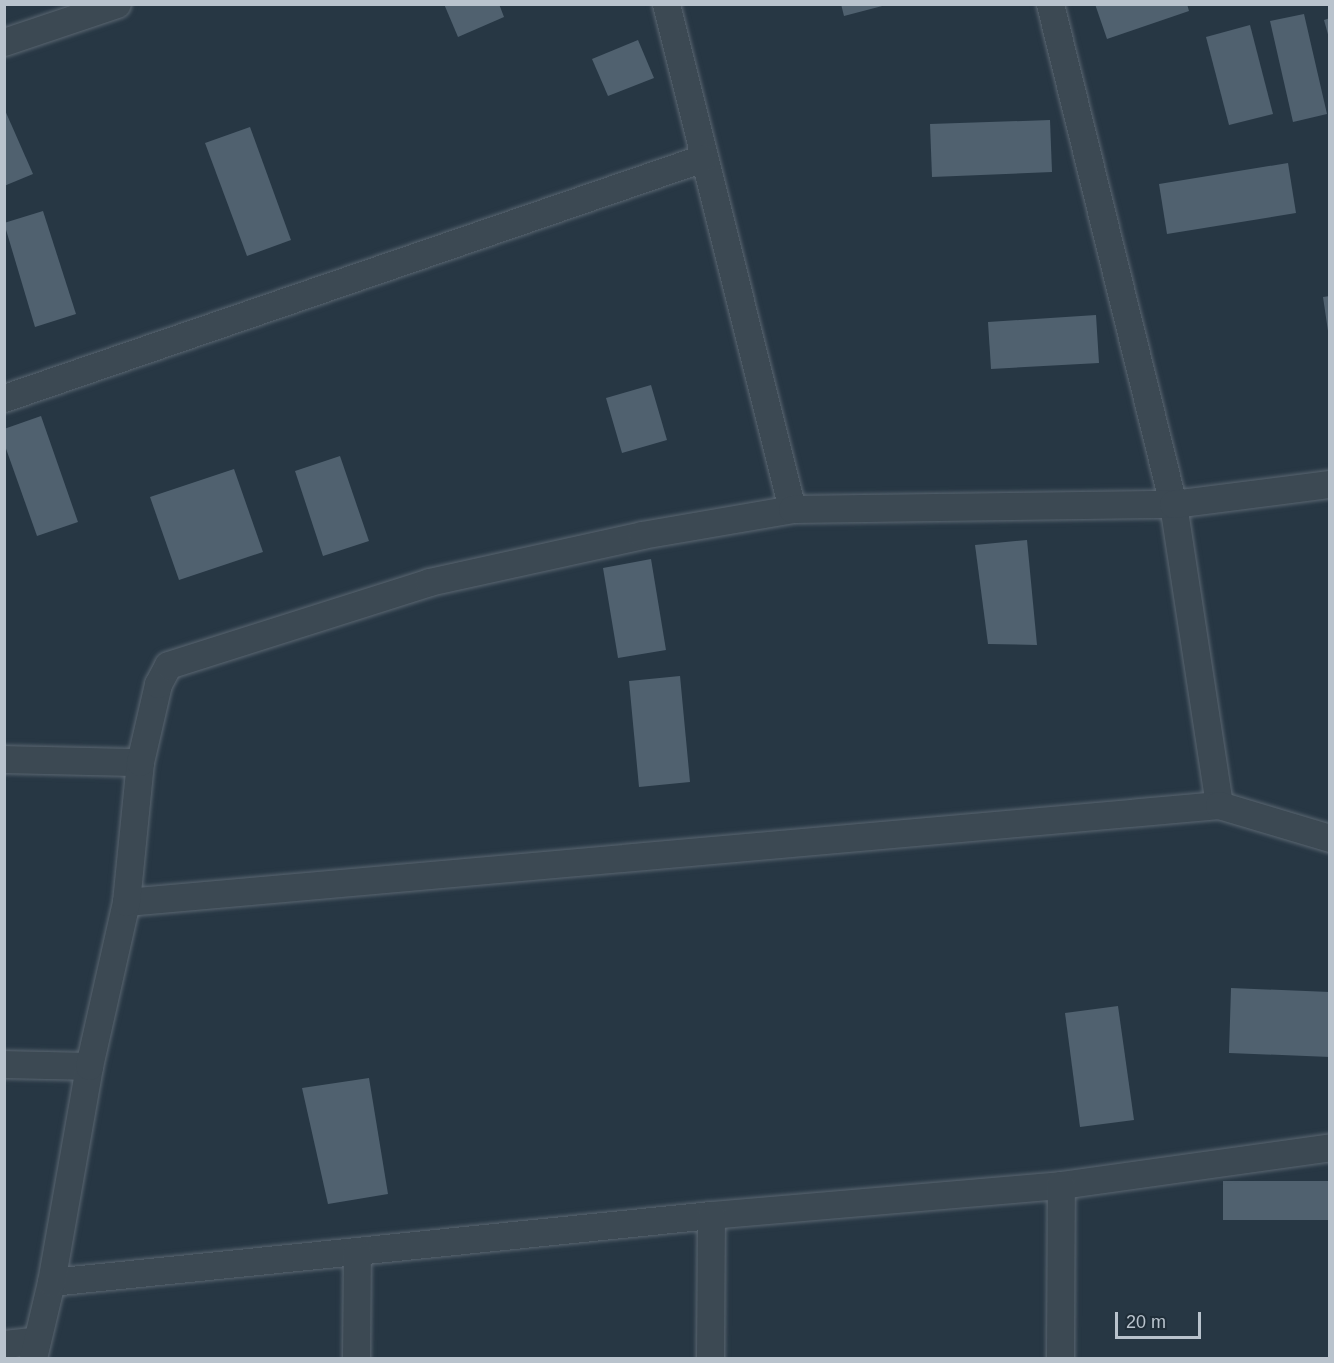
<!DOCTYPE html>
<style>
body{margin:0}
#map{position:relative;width:1334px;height:1363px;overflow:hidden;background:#273744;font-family:Arial,sans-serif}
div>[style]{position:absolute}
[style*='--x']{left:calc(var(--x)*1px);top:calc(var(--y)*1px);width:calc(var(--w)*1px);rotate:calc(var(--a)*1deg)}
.building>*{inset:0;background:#50616f}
.roads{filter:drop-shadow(0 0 2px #5a6671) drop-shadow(0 0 2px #5a6671)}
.street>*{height:27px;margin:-13.5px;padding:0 13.5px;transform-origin:13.5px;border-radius:13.5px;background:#3c4953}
span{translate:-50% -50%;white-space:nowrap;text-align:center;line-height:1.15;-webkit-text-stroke:4.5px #202e39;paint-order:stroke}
.frame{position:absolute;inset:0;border:6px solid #b9c3cd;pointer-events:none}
.scale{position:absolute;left:1115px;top:1312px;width:86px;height:27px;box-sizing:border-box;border:3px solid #b9c3cd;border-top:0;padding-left:8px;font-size:18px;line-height:21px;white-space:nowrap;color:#b9c3cd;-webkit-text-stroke:4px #202e39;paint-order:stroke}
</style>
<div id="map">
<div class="building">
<i style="clip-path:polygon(444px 4px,499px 4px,504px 17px,458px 37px)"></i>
<i style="clip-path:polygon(841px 4px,886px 4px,886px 5px,844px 16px)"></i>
<i style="clip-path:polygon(1095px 4px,1187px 4px,1189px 11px,1107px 39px)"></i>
<i style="clip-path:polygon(1304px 14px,1327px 114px,1293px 122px,1270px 21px)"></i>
<i style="clip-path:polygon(1330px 18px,1330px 38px,1329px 38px,1324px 20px)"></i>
<i style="clip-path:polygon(1250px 25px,1273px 114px,1229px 125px,1206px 37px)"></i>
<i style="clip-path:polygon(638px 40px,654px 78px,608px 96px,592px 59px)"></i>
<i style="clip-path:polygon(4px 108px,33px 174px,4px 186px)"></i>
<i style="clip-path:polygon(1050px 120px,1052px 172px,932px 177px,930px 124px)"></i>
<i style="clip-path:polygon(250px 127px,291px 240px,247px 256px,205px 143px)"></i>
<i style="clip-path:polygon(1288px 163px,1296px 213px,1167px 234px,1159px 184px)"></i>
<i style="clip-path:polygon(43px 211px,76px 314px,35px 327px,4px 223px)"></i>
<i style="clip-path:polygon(1330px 296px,1330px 331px,1328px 331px,1323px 297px)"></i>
<i style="clip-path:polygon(1096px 315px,1099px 363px,991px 369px,988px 322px)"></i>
<i style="clip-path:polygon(651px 385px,667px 440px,622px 453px,606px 398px)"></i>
<i style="clip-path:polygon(41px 416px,78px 522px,37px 536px,4px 443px,4px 429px)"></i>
<i style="clip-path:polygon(340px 456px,369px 541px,323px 556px,295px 471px)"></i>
<i style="clip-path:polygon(234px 469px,263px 552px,179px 580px,150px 497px)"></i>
<i style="clip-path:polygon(1027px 540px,1037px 645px,988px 644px,975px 545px)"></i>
<i style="clip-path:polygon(651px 559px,666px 650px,618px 658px,603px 568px)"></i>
<i style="clip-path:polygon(680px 676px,690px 782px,639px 787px,629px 681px)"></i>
<i style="clip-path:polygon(1231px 988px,1330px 992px,1330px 1057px,1229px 1053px)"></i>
<i style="clip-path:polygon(1118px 1006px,1134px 1120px,1080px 1127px,1065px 1013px)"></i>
<i style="clip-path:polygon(369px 1078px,388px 1194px,328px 1204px,302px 1088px)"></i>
<i style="clip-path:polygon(1223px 1181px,1330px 1181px,1330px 1220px,1223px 1220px)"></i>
</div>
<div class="roads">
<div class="street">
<i style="--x:666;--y:4;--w:520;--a:75.99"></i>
<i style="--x:1050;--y:4;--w:515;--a:76.18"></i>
<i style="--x:1173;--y:504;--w:304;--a:81.3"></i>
<i style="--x:4;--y:42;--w:119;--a:-18.6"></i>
<i style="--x:4;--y:398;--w:739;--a:-18.95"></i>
<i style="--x:4;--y:759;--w:136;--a:1.3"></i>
<i style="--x:126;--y:902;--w:1097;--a:-5.07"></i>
<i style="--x:1219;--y:805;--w:116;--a:16.6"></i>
<i style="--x:4;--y:1064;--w:85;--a:1.3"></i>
<i style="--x:51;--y:1282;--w:663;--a:-5.8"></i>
<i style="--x:711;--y:1215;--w:351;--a:-4.9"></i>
<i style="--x:1061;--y:1185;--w:272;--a:-8"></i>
<i style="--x:4;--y:1344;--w:31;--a:-6"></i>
<i style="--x:33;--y:1358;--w:78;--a:-76.7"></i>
<i style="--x:51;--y:1282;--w:219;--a:-80"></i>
<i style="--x:89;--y:1066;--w:168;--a:-77.3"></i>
<i style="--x:126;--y:902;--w:141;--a:-84.3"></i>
<i style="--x:140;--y:762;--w:80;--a:-77"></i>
<i style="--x:158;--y:684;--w:21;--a:-62"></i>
<i style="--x:168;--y:665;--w:274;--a:-17.6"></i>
<i style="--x:429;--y:582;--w:218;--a:-12.4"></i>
<i style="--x:642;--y:535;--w:152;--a:-9.8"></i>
<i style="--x:792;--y:509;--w:381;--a:-0.8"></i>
<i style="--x:1173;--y:504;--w:158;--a:-7.3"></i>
<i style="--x:356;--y:1358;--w:107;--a:-89.5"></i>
<i style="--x:710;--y:1358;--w:143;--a:-89.6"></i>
<i style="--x:1060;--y:1358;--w:173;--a:-89.7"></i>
</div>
</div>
<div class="frame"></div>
<div class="scale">20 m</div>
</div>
